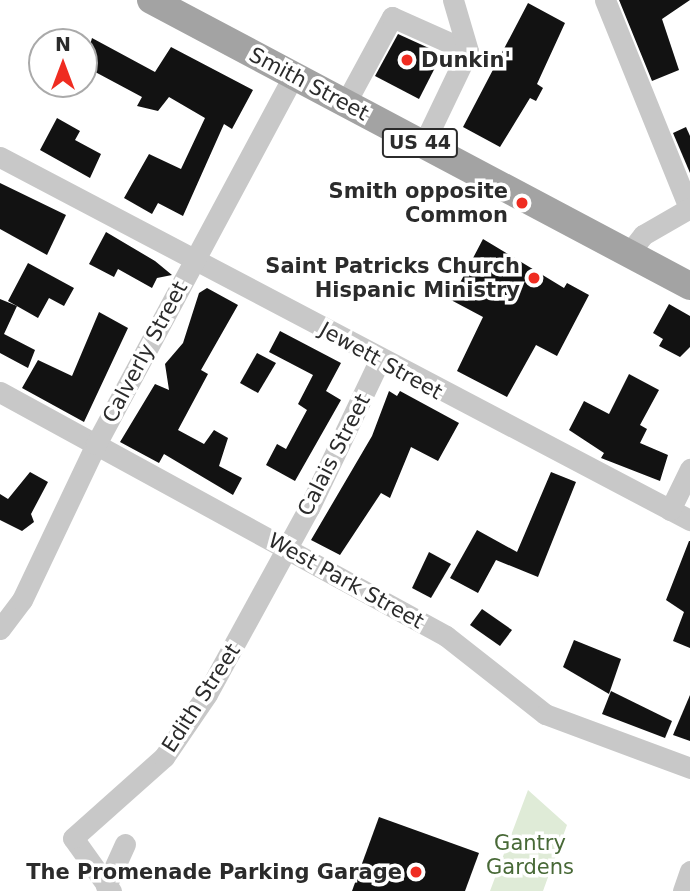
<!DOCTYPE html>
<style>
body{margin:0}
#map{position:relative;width:690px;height:891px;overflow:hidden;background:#fff;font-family:"DejaVu Sans",sans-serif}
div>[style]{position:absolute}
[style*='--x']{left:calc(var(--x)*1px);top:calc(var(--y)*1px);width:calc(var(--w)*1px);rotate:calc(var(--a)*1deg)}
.green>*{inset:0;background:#dfebd7}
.building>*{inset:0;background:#121212}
.minor>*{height:21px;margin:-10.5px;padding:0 10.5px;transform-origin:10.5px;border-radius:10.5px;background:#c8c8c8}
.major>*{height:28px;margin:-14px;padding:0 14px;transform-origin:14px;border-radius:14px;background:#a3a3a3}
.dots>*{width:19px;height:19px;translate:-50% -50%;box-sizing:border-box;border:4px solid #fff;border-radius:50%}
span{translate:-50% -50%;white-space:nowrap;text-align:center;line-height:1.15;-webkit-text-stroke:7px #fff;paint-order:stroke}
.shield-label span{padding:2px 5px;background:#fff;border:2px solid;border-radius:5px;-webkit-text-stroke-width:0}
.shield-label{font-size:19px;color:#2b2b2b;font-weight:700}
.poi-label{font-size:21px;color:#2b2b2b;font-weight:700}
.left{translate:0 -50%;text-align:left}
.right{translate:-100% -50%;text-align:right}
.street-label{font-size:21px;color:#2b2b2b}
.park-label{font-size:21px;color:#486937}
.north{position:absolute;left:28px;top:28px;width:70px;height:70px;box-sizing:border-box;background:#fff;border:2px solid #aaa;border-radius:50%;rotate:0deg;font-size:19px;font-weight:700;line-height:28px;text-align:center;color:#2b2b2b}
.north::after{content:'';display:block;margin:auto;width:24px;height:32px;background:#ef2c21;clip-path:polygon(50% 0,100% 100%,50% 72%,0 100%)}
</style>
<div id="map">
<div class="green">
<i style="clip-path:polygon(528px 790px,567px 825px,543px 891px,490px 891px)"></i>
</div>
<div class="building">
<i style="clip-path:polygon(619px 0,690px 0,662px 19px,679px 70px,652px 81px)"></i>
<i style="clip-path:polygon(528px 3px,565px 23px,537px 84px,543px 88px,536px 101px,530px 98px,500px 147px,463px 127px)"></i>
<i style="clip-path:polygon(398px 34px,442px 54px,419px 99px,375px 76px)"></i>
<i style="clip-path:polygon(92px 38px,155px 72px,171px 47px,253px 90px,232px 129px,224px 124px,183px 216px,158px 203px,152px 214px,124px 198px,149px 154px,181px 169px,205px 118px,169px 97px,158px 111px,137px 106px,142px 97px,84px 66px)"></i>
<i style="clip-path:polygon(57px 118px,80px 131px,75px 140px,101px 154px,90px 178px,40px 150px)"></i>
<i style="clip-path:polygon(686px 127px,690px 136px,690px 173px,673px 133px)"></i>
<i style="clip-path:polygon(0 183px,66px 215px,47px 255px,0 229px)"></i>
<i style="clip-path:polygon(106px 232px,155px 261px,172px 275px,157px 278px,152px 288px,118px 269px,114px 277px,89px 264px)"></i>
<i style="clip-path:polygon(483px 239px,564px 288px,567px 283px,589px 295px,557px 356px,536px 345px,507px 397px,457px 371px,483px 317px,451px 300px)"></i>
<i style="clip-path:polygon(28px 263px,74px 288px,64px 306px,49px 298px,38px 318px,8px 301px)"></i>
<i style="clip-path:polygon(207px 288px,238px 305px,201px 370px,208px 374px,178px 430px,204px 444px,214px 430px,228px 438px,219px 466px,242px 478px,233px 495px,164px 454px,159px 463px,120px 442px,155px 384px,169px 390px,165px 364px,183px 343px,199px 293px)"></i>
<i style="clip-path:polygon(0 299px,17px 306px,4px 334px,35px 350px,28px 368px,0 353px)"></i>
<i style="clip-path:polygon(669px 304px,690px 316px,690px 347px,680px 357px,659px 346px,663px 339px,653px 333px)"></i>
<i style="clip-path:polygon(99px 312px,128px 328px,84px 422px,22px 388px,38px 360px,72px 376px)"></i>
<i style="clip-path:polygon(280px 331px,341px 363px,326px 391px,341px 400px,295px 481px,266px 465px,277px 444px,286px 449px,307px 410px,298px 404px,313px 375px,269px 352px)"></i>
<i style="clip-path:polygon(257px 353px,276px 363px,258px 393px,240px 383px)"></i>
<i style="clip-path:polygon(629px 374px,659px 390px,640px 425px,647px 429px,640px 443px,668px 455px,660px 481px,601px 458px,604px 453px,569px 430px,584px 401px,609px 414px)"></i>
<i style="clip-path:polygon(389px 391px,397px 396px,400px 391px,459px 423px,438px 461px,411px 447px,390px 498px,381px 493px,340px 555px,311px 540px,372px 436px)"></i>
<i style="clip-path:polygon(30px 472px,48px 482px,31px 514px,34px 522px,22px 531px,0 520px,0 494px,8px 499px)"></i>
<i style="clip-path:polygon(551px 472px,576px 482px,538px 577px,496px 560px,478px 593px,450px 578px,477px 530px,517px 552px)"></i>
<i style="clip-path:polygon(689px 541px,690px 541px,690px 648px,673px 641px,684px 612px,666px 600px)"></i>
<i style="clip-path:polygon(429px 552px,451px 564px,431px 598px,412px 588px)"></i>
<i style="clip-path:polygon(482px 609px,512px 630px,500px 646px,470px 625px)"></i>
<i style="clip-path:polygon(574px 640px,621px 659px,609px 694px,563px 667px)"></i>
<i style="clip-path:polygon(611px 691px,672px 721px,665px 738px,602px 714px)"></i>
<i style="clip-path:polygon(690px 695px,690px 741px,673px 735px)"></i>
<i style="clip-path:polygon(379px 817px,479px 853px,465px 891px,352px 891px)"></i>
</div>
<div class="minor">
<i style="--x:605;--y:0;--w:224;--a:68"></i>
<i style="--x:345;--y:104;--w:99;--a:-61.6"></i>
<i style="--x:392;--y:17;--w:83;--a:24.1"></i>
<i style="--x:423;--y:145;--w:104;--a:-64.4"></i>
<i style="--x:468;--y:51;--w:53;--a:-106.4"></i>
<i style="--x:0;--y:157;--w:780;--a:27.75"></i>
<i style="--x:629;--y:253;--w:23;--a:-52"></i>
<i style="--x:643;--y:235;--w:54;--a:-29.9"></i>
<i style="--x:0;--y:392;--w:508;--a:28.68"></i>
<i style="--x:446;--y:636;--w:126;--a:38.2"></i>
<i style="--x:545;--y:714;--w:155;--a:20.4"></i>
<i style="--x:670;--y:510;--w:46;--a:-64"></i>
<i style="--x:0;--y:629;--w:36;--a:-53"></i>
<i style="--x:22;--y:600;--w:173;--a:-64.6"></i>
<i style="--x:96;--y:444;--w:417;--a:-61.8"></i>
<i style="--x:106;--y:886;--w:46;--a:-65.7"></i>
<i style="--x:111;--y:891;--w:65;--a:-125.6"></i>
<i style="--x:73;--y:838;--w:122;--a:-41.7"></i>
<i style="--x:164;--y:757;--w:76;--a:-55.7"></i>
<i style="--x:207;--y:694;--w:212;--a:-61.3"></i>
<i style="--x:309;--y:508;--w:163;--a:-64.5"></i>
<i style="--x:683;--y:891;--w:21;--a:-71"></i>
</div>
<div class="major">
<i style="--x:151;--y:0;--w:610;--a:27.95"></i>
</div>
<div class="dots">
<i style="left:407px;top:60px;background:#ef2c21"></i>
<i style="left:522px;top:203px;background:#ef2c21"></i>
<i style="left:534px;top:278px;background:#ef2c21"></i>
<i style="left:416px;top:872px;background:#ef2c21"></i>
</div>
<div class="shield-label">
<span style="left:420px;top:143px">US 44</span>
</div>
<div class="poi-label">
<span class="left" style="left:421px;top:60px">Dunkin'</span>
<span class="right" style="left:508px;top:203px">Smith opposite<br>Common</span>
<span class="right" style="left:520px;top:278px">Saint Patricks Church<br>Hispanic Ministry</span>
<span class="right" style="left:402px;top:872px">The Promenade Parking Garage</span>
</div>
<div class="street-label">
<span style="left:309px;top:84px;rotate:28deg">Smith Street</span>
<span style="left:145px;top:352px;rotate:-62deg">Calverly Street</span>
<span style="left:381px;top:361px;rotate:29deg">Jewett Street</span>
<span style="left:334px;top:455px;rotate:-63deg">Calais Street</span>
<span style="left:346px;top:581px;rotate:29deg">West Park Street</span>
<span style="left:201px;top:698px;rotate:-57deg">Edith Street</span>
</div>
<div class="park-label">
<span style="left:530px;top:855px">Gantry<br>Gardens</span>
</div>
<div class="north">N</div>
</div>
